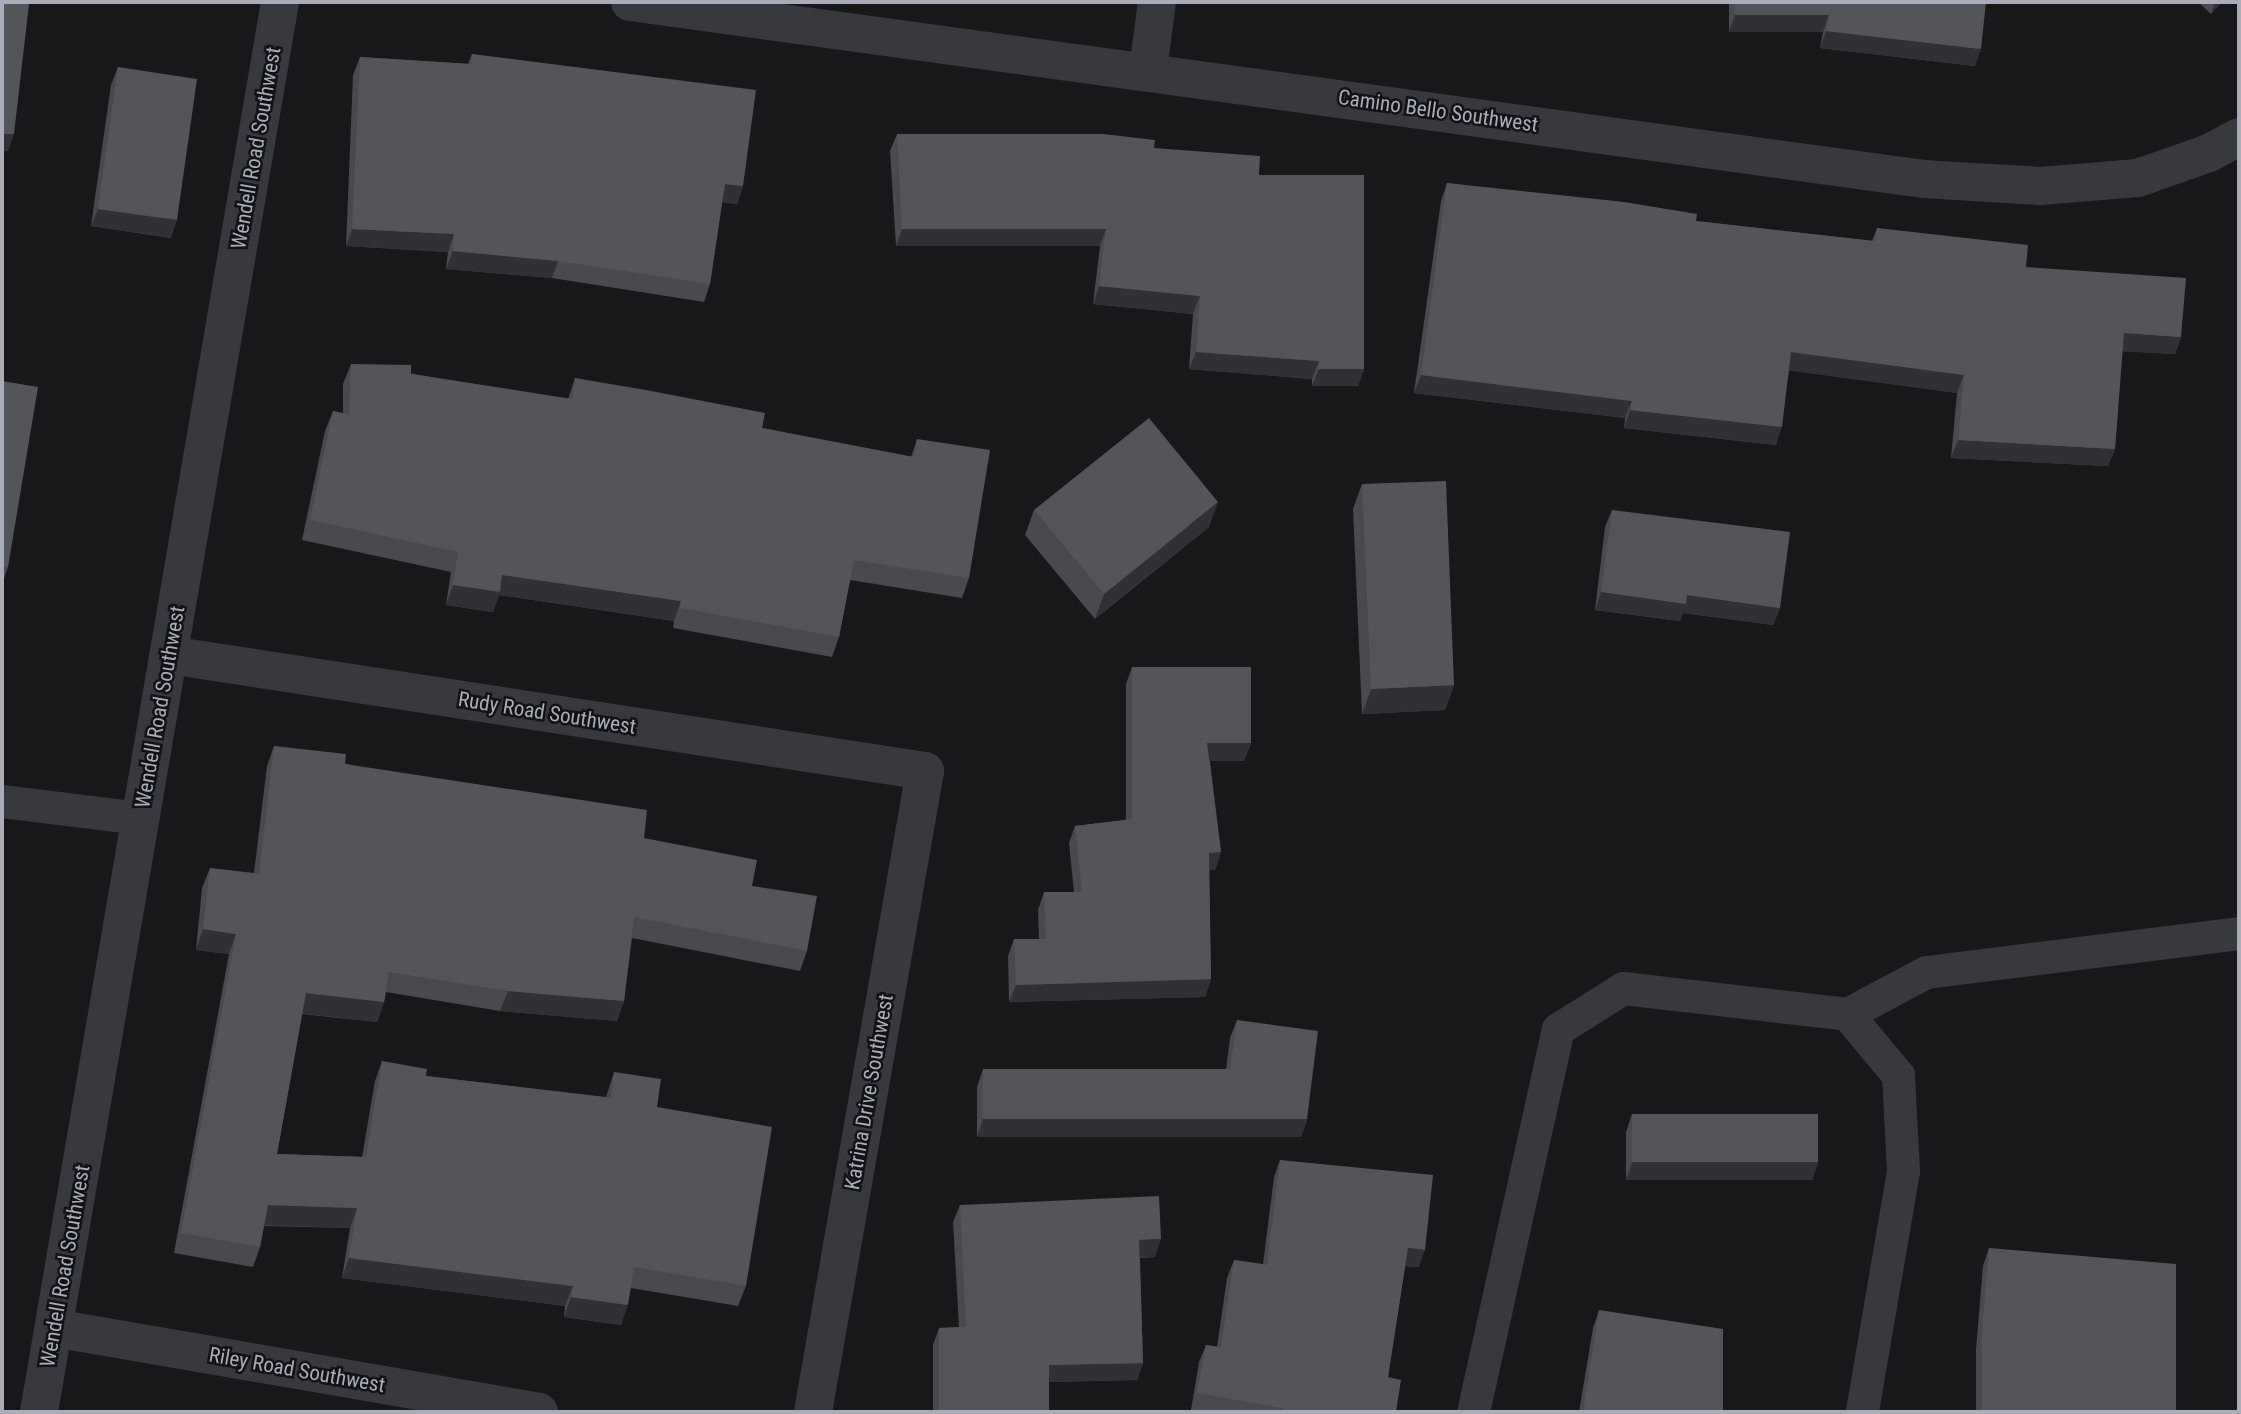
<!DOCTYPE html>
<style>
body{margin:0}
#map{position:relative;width:2241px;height:1414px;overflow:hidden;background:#18171a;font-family:"Roboto Condensed",sans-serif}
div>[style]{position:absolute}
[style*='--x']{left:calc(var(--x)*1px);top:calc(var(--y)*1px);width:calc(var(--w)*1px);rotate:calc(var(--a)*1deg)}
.lane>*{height:33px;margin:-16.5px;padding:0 16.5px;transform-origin:16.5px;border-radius:16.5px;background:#38393f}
.street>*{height:38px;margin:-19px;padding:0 19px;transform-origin:19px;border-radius:19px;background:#38393f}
.wall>*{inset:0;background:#49494f}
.shaded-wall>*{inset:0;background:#313135}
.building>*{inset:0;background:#54545b}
span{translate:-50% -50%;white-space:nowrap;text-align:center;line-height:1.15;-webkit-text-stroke:5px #131215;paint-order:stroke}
.street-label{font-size:21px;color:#a9adba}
.frame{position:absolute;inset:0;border:4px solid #a9adba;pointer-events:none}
</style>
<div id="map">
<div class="lane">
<i style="--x:2;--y:801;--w:140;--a:7"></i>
<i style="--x:1847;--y:1014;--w:89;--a:-28"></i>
<i style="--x:1926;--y:972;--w:315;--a:-7.1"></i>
<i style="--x:1473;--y:1412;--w:392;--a:-77.5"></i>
<i style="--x:1558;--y:1029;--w:77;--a:-32.2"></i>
<i style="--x:1623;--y:988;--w:226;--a:6.6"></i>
<i style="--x:1847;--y:1014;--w:80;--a:50.1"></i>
<i style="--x:1898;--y:1075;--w:96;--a:87"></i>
<i style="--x:1903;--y:1171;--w:244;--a:99.7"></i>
</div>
<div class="street">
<i style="--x:630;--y:2;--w:1305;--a:7.79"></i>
<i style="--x:1923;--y:179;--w:117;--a:3.4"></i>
<i style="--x:2040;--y:186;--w:98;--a:-4.7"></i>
<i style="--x:2138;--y:178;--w:75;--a:-19.4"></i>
<i style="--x:2209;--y:153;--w:34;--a:-28"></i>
<i style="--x:1148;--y:70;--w:69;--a:-82.5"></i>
<i style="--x:169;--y:655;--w:765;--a:8.72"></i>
<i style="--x:925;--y:771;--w:651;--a:99.91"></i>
<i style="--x:54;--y:1328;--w:492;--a:9.8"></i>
<i style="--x:39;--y:1412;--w:1430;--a:-80.3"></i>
</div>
<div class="wall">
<i style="clip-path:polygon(1729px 2px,1986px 2px,1975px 66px,1820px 48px,1823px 32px,1729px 32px)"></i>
<i style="clip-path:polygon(2198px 2px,2222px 2px,2211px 14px)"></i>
<i style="clip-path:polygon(472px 54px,743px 186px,737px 204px,722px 202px,710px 284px,704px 302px,552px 278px,446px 269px,448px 252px,346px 246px,353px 75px,360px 57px,468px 64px)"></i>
<i style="clip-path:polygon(118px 67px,171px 238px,91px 226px,111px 85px)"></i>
<i style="clip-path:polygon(897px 134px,1154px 148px,1259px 175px,1364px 369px,1358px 386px,1312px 386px,1312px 379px,1189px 369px,1193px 314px,1093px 304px,1100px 246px,896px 246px,890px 151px)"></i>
<i style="clip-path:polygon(1447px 183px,1696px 221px,1872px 241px,1877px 228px,2026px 267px,2181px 337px,2175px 354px,2122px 351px,2115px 449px,2108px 466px,1951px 458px,1957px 393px,1789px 370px,1776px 445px,1624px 428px,1625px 418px,1414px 393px,1441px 201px)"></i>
<i style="clip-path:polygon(351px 364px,568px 399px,575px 378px,762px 428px,911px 457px,917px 439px,969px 578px,962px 598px,850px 580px,839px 637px,832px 657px,673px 628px,674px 621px,499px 595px,493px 612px,446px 605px,451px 572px,302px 540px,325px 431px,333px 411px,343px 413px,343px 384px)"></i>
<i style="clip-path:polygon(2px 381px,8px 567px,2px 585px)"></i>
<i style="clip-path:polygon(1362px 484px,1454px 685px,1445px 710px,1362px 714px,1353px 509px)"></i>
<i style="clip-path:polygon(1034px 510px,1209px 527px,1095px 619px,1025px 535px)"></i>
<i style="clip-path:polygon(1612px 510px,1780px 608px,1773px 625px,1683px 613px,1680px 621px,1595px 610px,1605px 527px)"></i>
<i style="clip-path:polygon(1132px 667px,1251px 743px,1244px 761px,1210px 761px,1221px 852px,1215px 870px,1209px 870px,1211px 979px,1205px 997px,1009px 1002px,1008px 956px,1014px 939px,1039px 939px,1038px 910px,1044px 892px,1074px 892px,1069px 843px,1075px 826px,1126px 820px,1126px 684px)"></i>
<i style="clip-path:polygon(274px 746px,644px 838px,752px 886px,807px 951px,800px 971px,632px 938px,624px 1001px,617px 1021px,500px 1011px,386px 992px,384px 1002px,377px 1022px,302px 1014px,277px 1154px,362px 1157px,375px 1081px,382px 1061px,426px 1076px,606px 1097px,614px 1072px,657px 1107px,746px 1286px,738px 1306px,631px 1288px,621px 1325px,564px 1317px,565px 1306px,342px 1278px,350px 1228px,264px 1226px,260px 1247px,253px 1267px,174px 1253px,229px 954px,196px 950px,202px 888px,210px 868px,254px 873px,267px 766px)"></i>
<i style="clip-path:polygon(1237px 1020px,1307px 1119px,1301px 1137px,977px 1137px,977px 1087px,983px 1069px,1226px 1069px,1230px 1038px)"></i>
<i style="clip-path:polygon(1632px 1114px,1818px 1162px,1812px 1180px,1626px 1180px,1626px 1132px)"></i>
<i style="clip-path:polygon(1280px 1160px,1419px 1267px,1405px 1266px,1388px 1377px,1396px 1412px,1202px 1412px,1191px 1410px,1199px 1362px,1206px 1345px,1217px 1347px,1227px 1278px,1234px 1260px,1263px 1264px,1274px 1177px)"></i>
<i style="clip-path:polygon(960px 1205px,1155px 1257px,1140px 1258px,1143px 1363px,1137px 1380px,1049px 1382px,1049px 1412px,933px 1412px,933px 1345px,939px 1328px,959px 1327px,953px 1222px)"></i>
<i style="clip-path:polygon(1989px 1248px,2176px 1412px,1976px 1412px,1976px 1350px,1983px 1266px)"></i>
<i style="clip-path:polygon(1599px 1310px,1723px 1412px,1579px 1412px,1593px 1328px)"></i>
</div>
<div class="shaded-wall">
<i style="clip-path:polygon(2215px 2px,2222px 2px,2211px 14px)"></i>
<i style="clip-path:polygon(1735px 15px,1829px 15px,1823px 32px,1729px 32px)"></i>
<i style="clip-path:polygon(1826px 31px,1981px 49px,1975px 66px,1820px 48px)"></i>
<i style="clip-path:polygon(2px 134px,14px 134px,8px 151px,2px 151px)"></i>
<i style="clip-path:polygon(725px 184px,743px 186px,737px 204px,718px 202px)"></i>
<i style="clip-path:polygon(98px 209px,177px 220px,171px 238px,91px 226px)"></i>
<i style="clip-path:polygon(352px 229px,454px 234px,448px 252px,346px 246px)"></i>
<i style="clip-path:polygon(902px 229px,1106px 229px,1100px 246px,896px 246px)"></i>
<i style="clip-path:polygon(453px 251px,558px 261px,552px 278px,446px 269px)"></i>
<i style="clip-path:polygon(1099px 286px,1200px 296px,1193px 314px,1093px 304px)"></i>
<i style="clip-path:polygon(2124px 333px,2181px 337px,2175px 354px,2117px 351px)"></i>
<i style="clip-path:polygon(1196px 352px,1319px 361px,1312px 379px,1189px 369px)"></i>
<i style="clip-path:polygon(1791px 352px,1964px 375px,1957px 393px,1784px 370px)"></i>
<i style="clip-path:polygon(1319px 369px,1364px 369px,1358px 386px,1312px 386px)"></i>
<i style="clip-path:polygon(1421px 375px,1632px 401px,1625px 418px,1414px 393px)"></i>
<i style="clip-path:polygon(1630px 410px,1782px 427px,1776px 445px,1624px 428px)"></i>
<i style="clip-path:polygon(1958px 440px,2115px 449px,2108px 466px,1951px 458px)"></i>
<i style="clip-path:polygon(1218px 502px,1209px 527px,1095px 619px,1104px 594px)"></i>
<i style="clip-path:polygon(502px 575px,681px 601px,674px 621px,499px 595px,493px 612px,446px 605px,453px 585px)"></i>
<i style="clip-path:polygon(1601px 592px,1687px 595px,1780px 608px,1773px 625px,1683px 613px,1680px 621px,1595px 610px)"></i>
<i style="clip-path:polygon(1454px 685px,1445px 710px,1362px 714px,1371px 689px)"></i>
<i style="clip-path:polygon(1207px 743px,1251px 743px,1244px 761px,1201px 761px)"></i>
<i style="clip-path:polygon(1221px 852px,1215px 870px,1203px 871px,1209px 853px)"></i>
<i style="clip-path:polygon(203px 929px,236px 934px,229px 954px,196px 950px)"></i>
<i style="clip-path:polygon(1211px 979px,1205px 997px,1009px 1002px,1016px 985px)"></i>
<i style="clip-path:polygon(508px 991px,624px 1001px,617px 1021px,500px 1011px)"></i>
<i style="clip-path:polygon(306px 993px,384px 1002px,377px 1022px,299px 1013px)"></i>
<i style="clip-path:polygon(983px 1119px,1307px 1119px,1301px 1137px,977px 1137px)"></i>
<i style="clip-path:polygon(1632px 1162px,1818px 1162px,1812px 1180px,1626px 1180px)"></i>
<i style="clip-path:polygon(268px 1205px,357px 1208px,350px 1228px,260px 1225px)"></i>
<i style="clip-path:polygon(1161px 1239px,1155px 1257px,1133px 1258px,1139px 1240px)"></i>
<i style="clip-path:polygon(1408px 1248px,1425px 1250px,1419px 1267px,1401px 1266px)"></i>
<i style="clip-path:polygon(349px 1258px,573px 1286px,565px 1306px,342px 1278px)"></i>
<i style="clip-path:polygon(571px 1297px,628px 1305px,621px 1325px,564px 1317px)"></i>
<i style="clip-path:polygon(1143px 1363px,1137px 1380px,1042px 1382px,1049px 1365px)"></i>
</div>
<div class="building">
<i style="clip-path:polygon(2px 2px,29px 4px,14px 134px,2px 134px)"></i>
<i style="clip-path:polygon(1735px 2px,1986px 2px,1981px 49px,1826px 31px,1829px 15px,1735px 15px)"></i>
<i style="clip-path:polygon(472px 54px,756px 90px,743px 186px,725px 184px,710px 284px,558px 261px,453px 251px,454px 234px,352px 229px,360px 57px,471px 64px)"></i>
<i style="clip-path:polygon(118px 67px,197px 79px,177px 220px,98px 209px)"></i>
<i style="clip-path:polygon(897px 134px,1103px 134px,1155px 140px,1154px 148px,1260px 156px,1259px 175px,1364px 175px,1364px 369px,1319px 369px,1319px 361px,1196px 352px,1200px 296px,1099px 286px,1106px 229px,902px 229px)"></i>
<i style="clip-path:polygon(1447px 183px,1624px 202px,1697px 214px,1696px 221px,1875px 241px,1877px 228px,2028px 245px,2026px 267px,2186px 278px,2181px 337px,2124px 333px,2115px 449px,1958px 440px,1964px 375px,1791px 352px,1782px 427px,1630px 410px,1632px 401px,1421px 375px)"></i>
<i style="clip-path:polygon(351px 364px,411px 365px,411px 374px,572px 399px,575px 378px,646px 390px,765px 413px,762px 428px,914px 457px,917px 439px,990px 450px,969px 578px,854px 560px,839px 637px,680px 608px,681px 601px,502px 575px,500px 592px,453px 585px,458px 552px,310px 520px,333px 411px,349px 415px)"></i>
<i style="clip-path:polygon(2px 381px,38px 387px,8px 567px,2px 566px)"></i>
<i style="clip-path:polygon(1149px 418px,1218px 502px,1104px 594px,1034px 510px)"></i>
<i style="clip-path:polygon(1446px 481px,1454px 685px,1371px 689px,1362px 484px)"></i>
<i style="clip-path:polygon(1612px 510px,1790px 532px,1780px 608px,1687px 595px,1686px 604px,1601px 592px)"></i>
<i style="clip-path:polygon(1132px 667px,1251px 667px,1251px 743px,1207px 743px,1221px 852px,1209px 853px,1211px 979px,1016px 985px,1014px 939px,1046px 939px,1044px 892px,1082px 892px,1075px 826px,1132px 819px)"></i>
<i style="clip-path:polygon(274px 746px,346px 754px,345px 764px,647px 810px,644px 838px,757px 860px,752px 886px,817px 896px,807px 951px,634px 917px,624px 1001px,508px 991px,389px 972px,384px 1002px,306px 993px,277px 1154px,366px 1157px,382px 1061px,427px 1069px,426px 1076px,611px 1098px,614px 1072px,661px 1079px,657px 1107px,772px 1127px,746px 1286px,634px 1267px,628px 1305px,571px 1297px,573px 1286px,349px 1258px,357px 1208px,268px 1205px,260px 1247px,181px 1233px,236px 934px,203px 929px,210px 868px,259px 874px)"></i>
<i style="clip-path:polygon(1237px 1020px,1318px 1031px,1307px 1119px,983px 1119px,983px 1069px,1230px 1069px)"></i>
<i style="clip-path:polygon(1632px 1114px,1818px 1114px,1818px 1162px,1632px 1162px)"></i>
<i style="clip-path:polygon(1280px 1160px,1433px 1175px,1425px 1250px,1408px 1248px,1388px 1377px,1401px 1380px,1396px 1412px,1282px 1412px,1282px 1408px,1197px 1393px,1206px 1345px,1221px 1347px,1234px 1260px,1267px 1265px)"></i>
<i style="clip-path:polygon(1159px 1196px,1161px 1239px,1139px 1240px,1143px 1363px,1049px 1365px,1049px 1412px,939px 1412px,939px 1328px,966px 1327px,960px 1205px)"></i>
<i style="clip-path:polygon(1989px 1248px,2176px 1264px,2176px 1412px,1982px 1412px,1982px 1333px)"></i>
<i style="clip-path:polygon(1599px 1310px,1723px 1329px,1723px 1412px,1583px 1412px)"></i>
</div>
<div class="street-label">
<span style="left:1438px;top:111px;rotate:8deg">Camino Bello Southwest</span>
<span style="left:256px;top:148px;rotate:-80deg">Wendell Road Southwest</span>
<span style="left:160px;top:707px;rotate:-80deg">Wendell Road Southwest</span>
<span style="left:547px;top:713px;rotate:9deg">Rudy Road Southwest</span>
<span style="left:869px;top:1092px;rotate:-80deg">Katrina Drive Southwest</span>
<span style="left:65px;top:1266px;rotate:-80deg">Wendell Road Southwest</span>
<span style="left:297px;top:1370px;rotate:10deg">Riley Road Southwest</span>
</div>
<div class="frame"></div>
</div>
